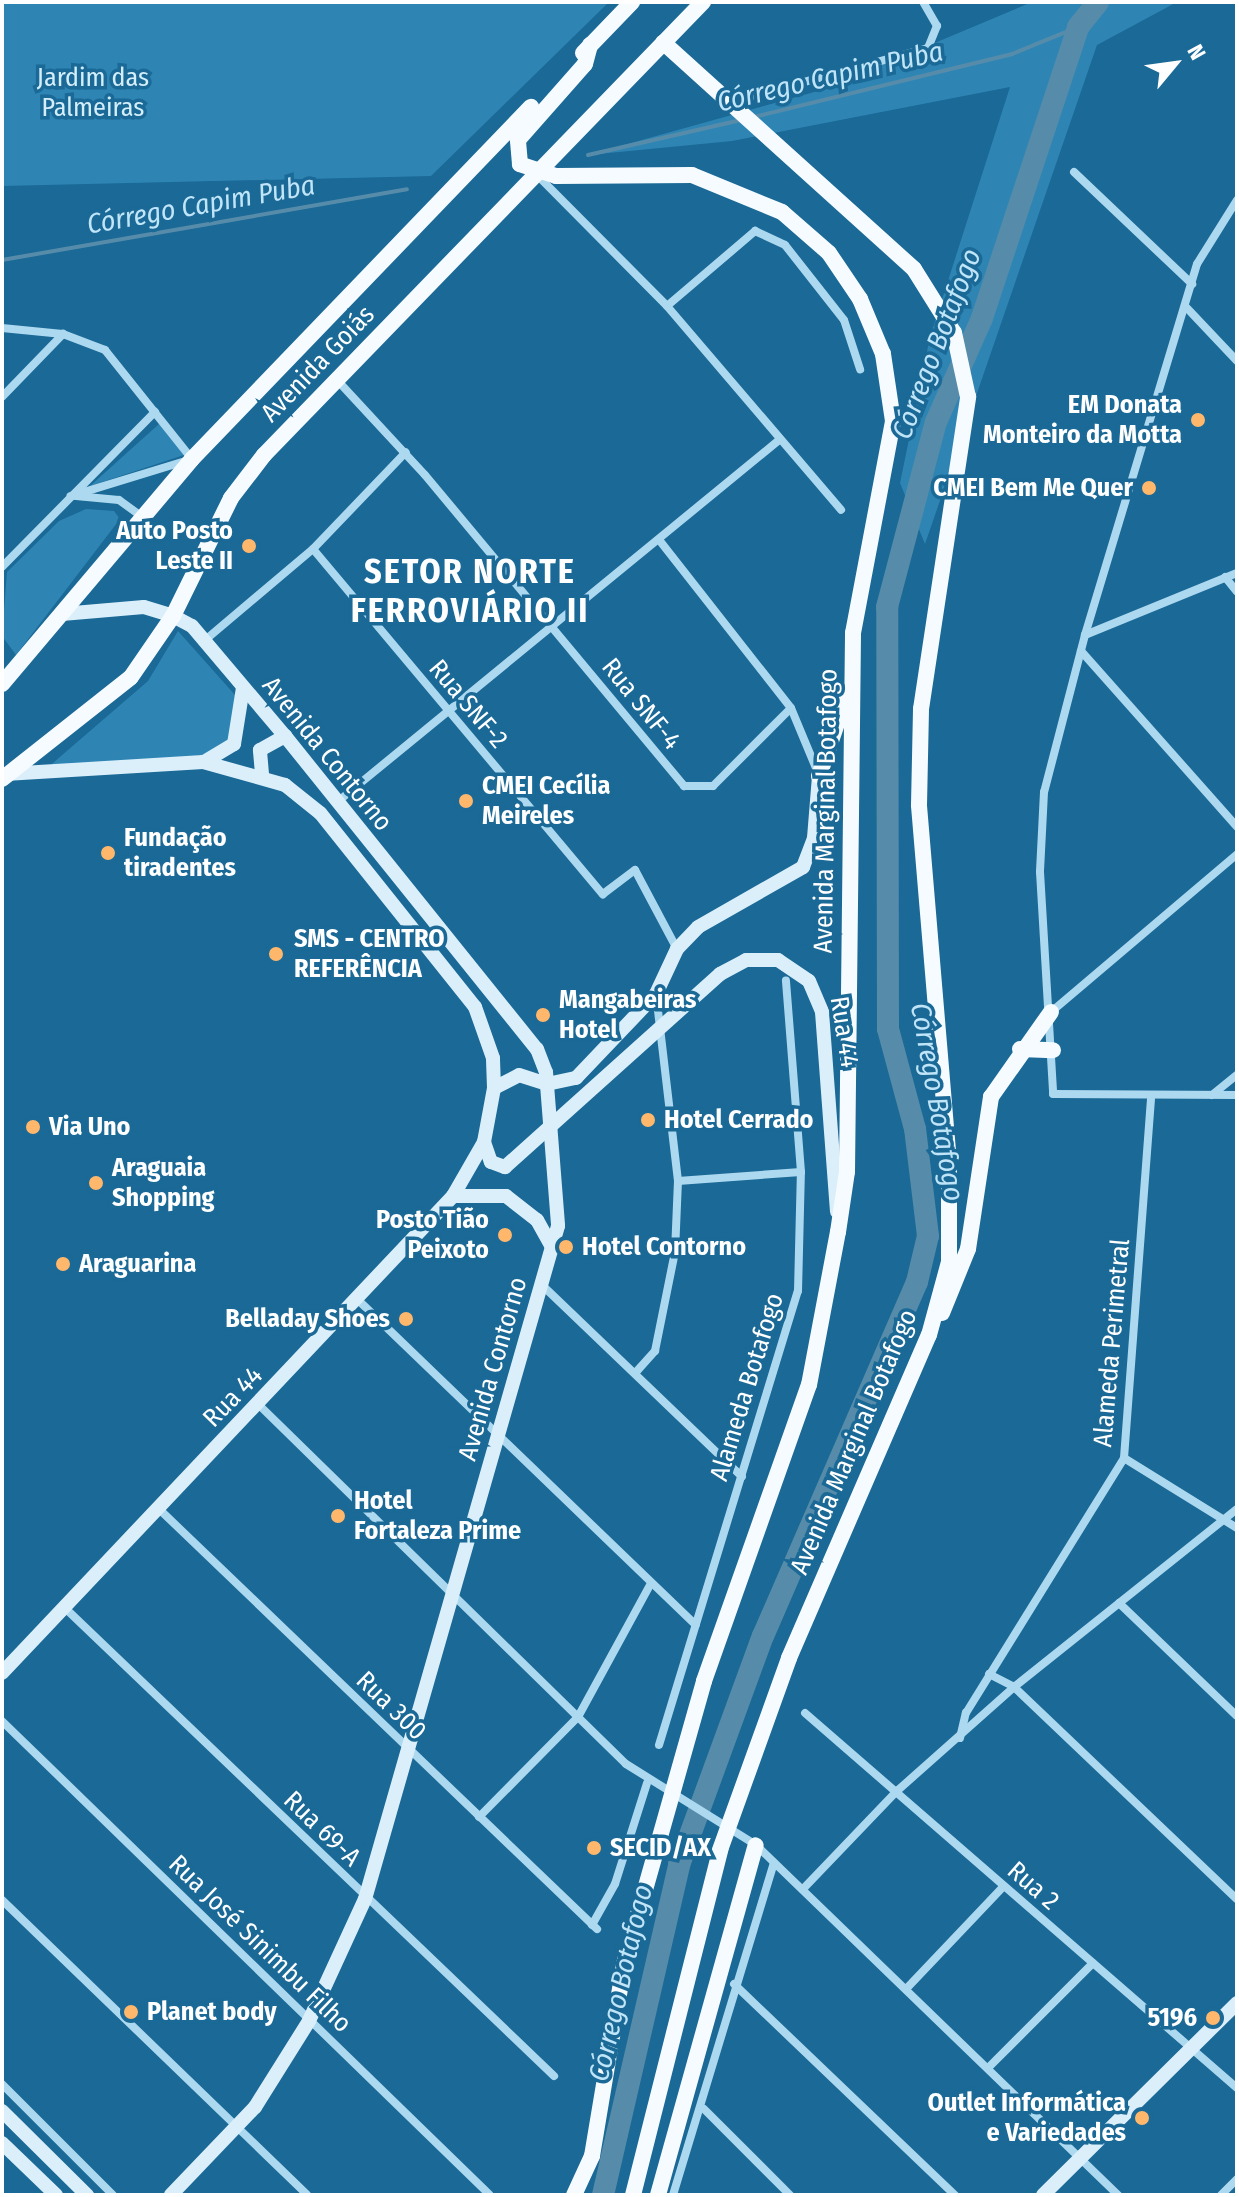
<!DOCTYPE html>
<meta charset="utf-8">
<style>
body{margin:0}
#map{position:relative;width:1239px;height:2197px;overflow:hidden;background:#1a6996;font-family:"Fira Sans Condensed",sans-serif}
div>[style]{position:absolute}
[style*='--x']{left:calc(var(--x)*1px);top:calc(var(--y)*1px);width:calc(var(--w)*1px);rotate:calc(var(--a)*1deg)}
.green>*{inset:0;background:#2e85b4}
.stream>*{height:4px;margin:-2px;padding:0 2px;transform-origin:2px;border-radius:2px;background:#568caa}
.river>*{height:22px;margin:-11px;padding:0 11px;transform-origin:11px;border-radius:11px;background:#568caa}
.street>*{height:8px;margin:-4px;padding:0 4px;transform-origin:4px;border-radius:4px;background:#add9f0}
.secondary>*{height:14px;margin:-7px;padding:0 7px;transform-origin:7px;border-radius:7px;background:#dbeffb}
.primary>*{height:16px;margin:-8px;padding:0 8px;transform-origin:8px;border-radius:8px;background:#f6fbff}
.dots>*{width:22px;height:22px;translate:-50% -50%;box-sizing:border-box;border:4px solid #1a6996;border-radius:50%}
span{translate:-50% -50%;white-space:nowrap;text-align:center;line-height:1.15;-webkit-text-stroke:7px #1a6996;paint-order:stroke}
.park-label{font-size:26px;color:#d4eefb}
.street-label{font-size:26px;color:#fff}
.poi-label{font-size:26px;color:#fff;font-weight:700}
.right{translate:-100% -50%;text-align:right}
.left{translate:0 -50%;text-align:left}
.water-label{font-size:28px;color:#c0e5f8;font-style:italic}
.district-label{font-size:34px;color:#fff;font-weight:700;letter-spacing:2px}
.frame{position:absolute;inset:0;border:4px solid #fff;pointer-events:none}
.north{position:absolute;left:1135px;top:24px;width:80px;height:80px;-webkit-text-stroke:6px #1a6996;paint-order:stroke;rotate:61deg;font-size:22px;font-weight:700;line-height:32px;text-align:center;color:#fff}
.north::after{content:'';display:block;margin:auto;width:28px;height:36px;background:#fff;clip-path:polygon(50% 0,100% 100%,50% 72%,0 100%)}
</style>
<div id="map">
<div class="green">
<i style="clip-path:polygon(2px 2px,609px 2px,431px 176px,2px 186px)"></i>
<i style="clip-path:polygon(1032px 2px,1177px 2px,1097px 45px,925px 544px,900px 483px,930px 337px,1010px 87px,732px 141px,588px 155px,825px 89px)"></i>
<i style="clip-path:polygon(159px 424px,184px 455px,90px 486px)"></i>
<i style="clip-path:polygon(86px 509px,114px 511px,120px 519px,16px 655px,2px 636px,7px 572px,59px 521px)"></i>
<i style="clip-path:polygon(178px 631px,235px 695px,231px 740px,210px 756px,46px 769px,148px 681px)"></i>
</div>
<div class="stream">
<i style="--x:754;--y:117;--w:266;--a:-13.7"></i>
<i style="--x:1012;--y:54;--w:71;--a:-22.2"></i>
<i style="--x:588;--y:155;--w:157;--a:-12.9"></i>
<i style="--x:2;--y:260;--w:411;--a:-9.9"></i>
</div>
<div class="river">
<i style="--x:603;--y:2195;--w:339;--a:-77"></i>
<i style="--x:679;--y:1865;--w:244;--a:-69.9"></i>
<i style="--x:763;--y:1636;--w:386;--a:-66.5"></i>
<i style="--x:917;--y:1282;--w:47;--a:-76.6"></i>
<i style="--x:928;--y:1236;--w:108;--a:-96.9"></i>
<i style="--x:915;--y:1129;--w:104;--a:-105.1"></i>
<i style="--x:888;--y:1029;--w:422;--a:-90.1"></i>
<i style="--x:887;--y:607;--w:191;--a:-75.2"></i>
<i style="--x:936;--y:422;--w:114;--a:-66.1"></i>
<i style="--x:982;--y:318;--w:306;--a:-71.7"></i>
<i style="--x:1078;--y:27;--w:32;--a:-51"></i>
</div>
<div class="street">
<i style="--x:731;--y:102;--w:204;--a:-15.3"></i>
<i style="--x:928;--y:48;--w:24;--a:-68"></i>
<i style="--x:937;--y:26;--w:28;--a:-120"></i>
<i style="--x:1074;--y:172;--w:163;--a:43.5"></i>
<i style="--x:539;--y:177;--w:182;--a:45.2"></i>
<i style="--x:667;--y:306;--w:268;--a:49.5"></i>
<i style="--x:1237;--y:200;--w:75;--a:122"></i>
<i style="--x:1197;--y:264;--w:388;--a:106.8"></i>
<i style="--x:1085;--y:635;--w:162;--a:104.6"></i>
<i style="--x:1044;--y:792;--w:80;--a:92.9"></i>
<i style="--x:1040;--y:872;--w:222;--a:86.6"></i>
<i style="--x:1053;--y:1094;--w:184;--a:0.3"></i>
<i style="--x:667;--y:306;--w:116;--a:-40.4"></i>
<i style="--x:755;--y:231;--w:33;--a:25"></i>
<i style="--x:785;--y:245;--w:95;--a:51.8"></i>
<i style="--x:844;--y:320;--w:52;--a:71.9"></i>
<i style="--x:1185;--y:306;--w:76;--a:46.6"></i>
<i style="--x:2;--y:328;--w:61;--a:5.6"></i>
<i style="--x:63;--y:334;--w:45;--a:20.9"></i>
<i style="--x:105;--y:350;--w:139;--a:51.4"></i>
<i style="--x:192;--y:459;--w:127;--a:163"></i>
<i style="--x:337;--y:380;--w:129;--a:47.2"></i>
<i style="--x:425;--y:475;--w:405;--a:50.2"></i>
<i style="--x:684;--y:786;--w:29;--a:0"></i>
<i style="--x:713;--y:786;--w:110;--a:-45"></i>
<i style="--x:2;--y:397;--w:88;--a:-45.9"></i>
<i style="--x:76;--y:496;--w:43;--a:5.3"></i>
<i style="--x:119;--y:500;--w:29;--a:36"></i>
<i style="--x:660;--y:541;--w:212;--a:51.9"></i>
<i style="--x:791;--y:708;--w:70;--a:67.4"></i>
<i style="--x:313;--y:549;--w:451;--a:50"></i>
<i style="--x:603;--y:894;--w:40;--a:-37"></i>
<i style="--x:635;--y:870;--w:89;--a:62"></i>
<i style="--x:2;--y:567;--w:218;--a:-45.4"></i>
<i style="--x:1225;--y:577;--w:19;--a:51"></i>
<i style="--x:1085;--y:635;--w:164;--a:-22.2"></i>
<i style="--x:204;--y:641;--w:143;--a:-40.2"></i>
<i style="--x:313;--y:549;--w:134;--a:-46.2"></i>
<i style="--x:1081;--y:651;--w:235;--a:48.4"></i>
<i style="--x:336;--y:803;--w:571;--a:-39.32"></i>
<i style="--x:1051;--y:1012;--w:244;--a:-40.3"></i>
<i style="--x:1212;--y:1095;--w:32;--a:-39"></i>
<i style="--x:678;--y:1181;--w:123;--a:-4.2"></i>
<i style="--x:542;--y:1285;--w:277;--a:43.8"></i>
<i style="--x:357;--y:1299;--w:470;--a:43.9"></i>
<i style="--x:637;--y:1371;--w:27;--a:-48"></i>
<i style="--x:655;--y:1351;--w:101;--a:-78.6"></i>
<i style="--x:675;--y:1252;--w:71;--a:-87.6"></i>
<i style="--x:678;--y:1181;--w:188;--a:-96.7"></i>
<i style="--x:259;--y:1405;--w:513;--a:44.37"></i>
<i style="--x:626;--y:1764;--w:153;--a:31.9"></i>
<i style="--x:756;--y:1845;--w:504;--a:44.03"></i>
<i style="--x:1124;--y:1458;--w:133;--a:31.8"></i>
<i style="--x:159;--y:1509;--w:607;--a:43.8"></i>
<i style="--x:1119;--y:1603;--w:163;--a:43.8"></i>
<i style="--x:65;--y:1608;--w:677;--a:43.74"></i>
<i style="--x:989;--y:1674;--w:28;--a:27"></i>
<i style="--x:1014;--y:1687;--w:308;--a:43.6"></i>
<i style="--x:805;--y:1713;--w:572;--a:40.96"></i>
<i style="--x:2;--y:1721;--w:680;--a:44.17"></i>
<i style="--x:960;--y:1738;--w:26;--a:-77"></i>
<i style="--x:966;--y:1713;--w:300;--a:-58.2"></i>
<i style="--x:1124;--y:1458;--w:360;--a:-85.7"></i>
<i style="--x:659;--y:1745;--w:475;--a:-73"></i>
<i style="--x:798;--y:1291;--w:119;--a:-88.6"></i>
<i style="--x:801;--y:1172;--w:192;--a:-94.5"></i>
<i style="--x:479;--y:1817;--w:141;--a:-45.3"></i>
<i style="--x:578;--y:1717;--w:150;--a:-61.4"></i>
<i style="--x:803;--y:1889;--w:136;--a:-46.2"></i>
<i style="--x:897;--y:1791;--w:157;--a:-41.6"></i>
<i style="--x:1014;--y:1687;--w:285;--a:-38.6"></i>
<i style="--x:2;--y:1900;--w:424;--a:44"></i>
<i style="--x:592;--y:1925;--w:47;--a:-60.7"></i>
<i style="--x:615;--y:1884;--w:106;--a:-72.4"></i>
<i style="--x:734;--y:1984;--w:306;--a:43.7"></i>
<i style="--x:907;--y:1988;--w:139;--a:-46.5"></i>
<i style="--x:989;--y:2067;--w:147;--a:-45"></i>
<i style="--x:2;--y:2084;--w:157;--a:45"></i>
<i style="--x:704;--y:2109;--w:122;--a:45"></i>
<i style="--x:673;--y:2195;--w:347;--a:-73.1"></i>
<i style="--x:1221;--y:2195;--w:23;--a:-45"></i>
</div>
<div class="secondary">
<i style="--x:62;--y:614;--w:82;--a:-4.9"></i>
<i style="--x:144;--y:607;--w:30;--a:17"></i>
<i style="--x:173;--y:616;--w:21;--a:28"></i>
<i style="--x:192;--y:626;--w:144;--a:49.8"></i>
<i style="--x:285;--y:736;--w:402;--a:51.2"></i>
<i style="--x:537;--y:1049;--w:25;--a:69"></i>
<i style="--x:546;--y:1072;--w:154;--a:85.5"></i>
<i style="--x:558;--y:1226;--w:700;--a:106"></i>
<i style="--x:365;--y:1899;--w:134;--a:114.7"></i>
<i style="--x:309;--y:2021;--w:102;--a:122.1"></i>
<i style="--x:255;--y:2107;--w:122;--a:133.7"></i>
<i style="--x:204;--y:762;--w:35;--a:-31"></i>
<i style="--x:234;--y:744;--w:57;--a:-80.9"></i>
<i style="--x:262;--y:774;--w:24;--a:-95"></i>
<i style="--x:260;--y:750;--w:29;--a:-29"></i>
<i style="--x:494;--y:1088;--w:28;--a:-27"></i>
<i style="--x:519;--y:1075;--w:29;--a:18"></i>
<i style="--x:547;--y:1084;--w:30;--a:-12"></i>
<i style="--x:576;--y:1078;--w:116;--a:-46.4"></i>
<i style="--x:656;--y:994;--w:50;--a:-65"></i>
<i style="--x:677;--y:949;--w:30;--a:-46"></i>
<i style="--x:698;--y:927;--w:121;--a:-29.7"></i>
<i style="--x:803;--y:867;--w:31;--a:-69"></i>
<i style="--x:814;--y:838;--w:62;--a:-85.4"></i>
<i style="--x:484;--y:1142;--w:21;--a:71"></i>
<i style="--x:491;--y:1162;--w:15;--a:20"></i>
<i style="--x:505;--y:1167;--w:289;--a:-41.9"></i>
<i style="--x:720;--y:974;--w:30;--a:-28"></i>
<i style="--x:746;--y:960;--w:32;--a:0"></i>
<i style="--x:778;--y:960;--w:37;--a:34"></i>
<i style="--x:809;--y:981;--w:34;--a:67"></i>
<i style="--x:822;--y:1012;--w:200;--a:85.7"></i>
<i style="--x:453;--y:1196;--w:53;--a:0"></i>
<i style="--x:506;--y:1196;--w:39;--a:38"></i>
<i style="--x:537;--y:1220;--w:33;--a:61"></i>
<i style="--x:2;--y:1673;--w:656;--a:-46.6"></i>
<i style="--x:453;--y:1196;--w:62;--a:-60.1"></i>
<i style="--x:484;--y:1142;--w:55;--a:-79.5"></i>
<i style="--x:494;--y:1088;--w:30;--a:-92"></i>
<i style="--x:493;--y:1058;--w:54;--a:-109.4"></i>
<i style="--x:475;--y:1007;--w:248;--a:-128.6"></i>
<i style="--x:320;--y:813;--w:45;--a:-141.3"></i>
<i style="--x:285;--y:785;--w:85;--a:-164.3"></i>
<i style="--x:203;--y:762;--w:194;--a:176.5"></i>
<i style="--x:2;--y:2111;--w:120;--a:44.7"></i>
<i style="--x:2;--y:2143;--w:75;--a:43.9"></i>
<i style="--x:1043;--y:2195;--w:273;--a:-44.7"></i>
</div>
<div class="primary">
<i style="--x:583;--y:53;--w:71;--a:-46.1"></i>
<i style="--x:2;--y:684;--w:294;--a:-49.8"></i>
<i style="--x:192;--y:459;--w:489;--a:-46.1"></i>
<i style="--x:819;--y:776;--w:87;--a:-71.1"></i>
<i style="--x:2;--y:779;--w:164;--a:-38.3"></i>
<i style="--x:131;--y:677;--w:74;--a:-55.5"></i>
<i style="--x:173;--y:616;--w:131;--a:-63.8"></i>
<i style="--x:231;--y:498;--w:54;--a:-52.5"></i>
<i style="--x:264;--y:455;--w:631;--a:-45.9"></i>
<i style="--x:1020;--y:1049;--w:33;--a:2"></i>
<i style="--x:942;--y:1313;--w:69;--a:-67.9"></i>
<i style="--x:968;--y:1249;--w:154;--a:-81.4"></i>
<i style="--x:991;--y:1097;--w:104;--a:-54.8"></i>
<i style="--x:574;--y:2195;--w:43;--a:-65.2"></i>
<i style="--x:592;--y:2156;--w:195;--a:-80.5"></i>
<i style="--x:624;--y:1964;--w:294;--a:-74.2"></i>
<i style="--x:704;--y:1681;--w:314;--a:-70.5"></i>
<i style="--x:809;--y:1385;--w:156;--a:-79.3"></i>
<i style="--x:838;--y:1232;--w:61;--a:-81.5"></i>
<i style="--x:847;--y:1172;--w:539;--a:-89.36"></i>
<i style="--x:853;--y:633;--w:216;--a:-79.3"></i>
<i style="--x:893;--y:421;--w:68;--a:-98.5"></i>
<i style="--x:883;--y:354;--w:60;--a:-112.7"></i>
<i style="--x:860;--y:299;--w:55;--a:-124"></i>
<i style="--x:829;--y:253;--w:62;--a:-138.9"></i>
<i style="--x:782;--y:212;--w:97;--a:-157.7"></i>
<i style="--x:692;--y:175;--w:136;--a:179.6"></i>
<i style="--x:556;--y:176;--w:38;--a:-162"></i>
<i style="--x:520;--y:164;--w:24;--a:-95"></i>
<i style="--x:518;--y:140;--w:101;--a:-48.6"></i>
<i style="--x:585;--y:64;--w:20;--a:-75"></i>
<i style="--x:633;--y:2195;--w:356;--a:-75.8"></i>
<i style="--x:720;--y:1850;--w:204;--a:-70.2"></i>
<i style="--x:789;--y:1658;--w:352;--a:-66.6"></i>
<i style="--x:929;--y:1335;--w:76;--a:-74.7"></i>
<i style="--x:949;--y:1262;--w:99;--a:-90"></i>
<i style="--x:949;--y:1163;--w:359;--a:-94.8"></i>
<i style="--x:919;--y:805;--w:96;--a:-88.8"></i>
<i style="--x:921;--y:709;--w:316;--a:-81.4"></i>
<i style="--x:968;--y:397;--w:66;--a:-102.3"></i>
<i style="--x:954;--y:333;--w:75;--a:-122"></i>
<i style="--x:914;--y:269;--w:338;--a:-137.9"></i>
<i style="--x:658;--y:2195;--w:363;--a:-74.4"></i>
</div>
<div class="dots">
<i style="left:1198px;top:420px;background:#ffb76c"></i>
<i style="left:1149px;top:488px;background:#ffb76c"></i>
<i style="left:249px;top:546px;background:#ffb76c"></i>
<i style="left:466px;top:801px;background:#ffb76c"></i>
<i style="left:108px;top:853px;background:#ffb76c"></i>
<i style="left:276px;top:954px;background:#ffb76c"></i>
<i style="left:543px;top:1015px;background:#ffb76c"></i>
<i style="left:648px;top:1120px;background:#ffb76c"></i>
<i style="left:33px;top:1127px;background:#ffb76c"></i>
<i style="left:96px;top:1183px;background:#ffb76c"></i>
<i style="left:505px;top:1235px;background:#ffb76c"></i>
<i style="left:566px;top:1247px;background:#ffb76c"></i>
<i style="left:63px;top:1264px;background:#ffb76c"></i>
<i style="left:406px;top:1319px;background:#ffb76c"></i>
<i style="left:338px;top:1516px;background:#ffb76c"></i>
<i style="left:594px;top:1848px;background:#ffb76c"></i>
<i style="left:131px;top:2012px;background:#ffb76c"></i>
<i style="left:1213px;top:2018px;background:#ffb76c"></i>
<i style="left:1142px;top:2118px;background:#ffb76c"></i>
</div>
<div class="park-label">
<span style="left:93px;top:93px">Jardim das<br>Palmeiras</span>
</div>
<div class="street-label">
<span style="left:318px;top:364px;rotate:-46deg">Avenida Goiás</span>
<span style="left:468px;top:704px;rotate:50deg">Rua SNF-2</span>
<span style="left:641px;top:704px;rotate:51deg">Rua SNF-4</span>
<span style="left:327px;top:754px;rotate:51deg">Avenida Contorno</span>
<span style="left:826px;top:811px;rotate:-89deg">Avenida Marginal Botafogo</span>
<span style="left:844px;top:1032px;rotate:81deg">Rua 44</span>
<span style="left:1112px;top:1343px;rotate:-85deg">Alameda Perimetral</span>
<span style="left:493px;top:1369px;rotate:-74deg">Avenida Contorno</span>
<span style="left:747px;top:1387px;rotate:-73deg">Alameda Botafogo</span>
<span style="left:233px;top:1397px;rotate:-46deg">Rua 44</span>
<span style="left:854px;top:1442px;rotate:-67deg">Avenida Marginal Botafogo</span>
<span style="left:391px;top:1706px;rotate:44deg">Rua 300</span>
<span style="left:322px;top:1829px;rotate:44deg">Rua 69-A</span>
<span style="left:1033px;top:1886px;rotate:41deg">Rua 2</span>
<span style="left:260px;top:1944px;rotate:44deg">Rua José Sinimbu Filho</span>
</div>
<div class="poi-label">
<span class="right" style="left:1182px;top:420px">EM Donata<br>Monteiro da Motta</span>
<span class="right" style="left:1133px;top:488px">CMEI Bem Me Quer</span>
<span class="right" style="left:233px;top:546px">Auto Posto<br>Leste II</span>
<span class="left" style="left:482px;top:801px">CMEI Cecília<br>Meireles</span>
<span class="left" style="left:124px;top:853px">Fundação<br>tiradentes</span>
<span class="left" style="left:294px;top:954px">SMS - CENTRO<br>REFERÊNCIA</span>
<span class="left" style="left:559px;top:1015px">Mangabeiras<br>Hotel</span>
<span class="left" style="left:664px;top:1120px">Hotel Cerrado</span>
<span class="left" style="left:49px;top:1127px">Via Uno</span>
<span class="left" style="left:112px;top:1183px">Araguaia<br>Shopping</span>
<span class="right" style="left:489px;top:1235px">Posto Tião<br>Peixoto</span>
<span class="left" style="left:582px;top:1247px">Hotel Contorno</span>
<span class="left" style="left:79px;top:1264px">Araguarina</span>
<span class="right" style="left:390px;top:1319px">Belladay Shoes</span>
<span class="left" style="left:354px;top:1516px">Hotel<br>Fortaleza Prime</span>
<span class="left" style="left:610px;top:1848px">SECID/AX</span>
<span class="left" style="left:147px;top:2012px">Planet body</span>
<span class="right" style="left:1197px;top:2018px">5196</span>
<span class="right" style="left:1126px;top:2118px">Outlet Informática<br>e Variedades</span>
</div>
<div class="water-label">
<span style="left:830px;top:77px;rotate:-13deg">Córrego Capim Puba</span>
<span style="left:201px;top:205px;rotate:-10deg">Córrego Capim Puba</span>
<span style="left:937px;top:344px;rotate:-69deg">Córrego Botafogo</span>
<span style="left:937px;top:1102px;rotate:80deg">Córrego Botafogo</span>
<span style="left:621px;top:1983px;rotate:-77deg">Córrego Botafogo</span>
</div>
<div class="district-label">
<span style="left:470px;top:591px">SETOR NORTE<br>FERROVIÁRIO II</span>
</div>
<div class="frame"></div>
<div class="north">N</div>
</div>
